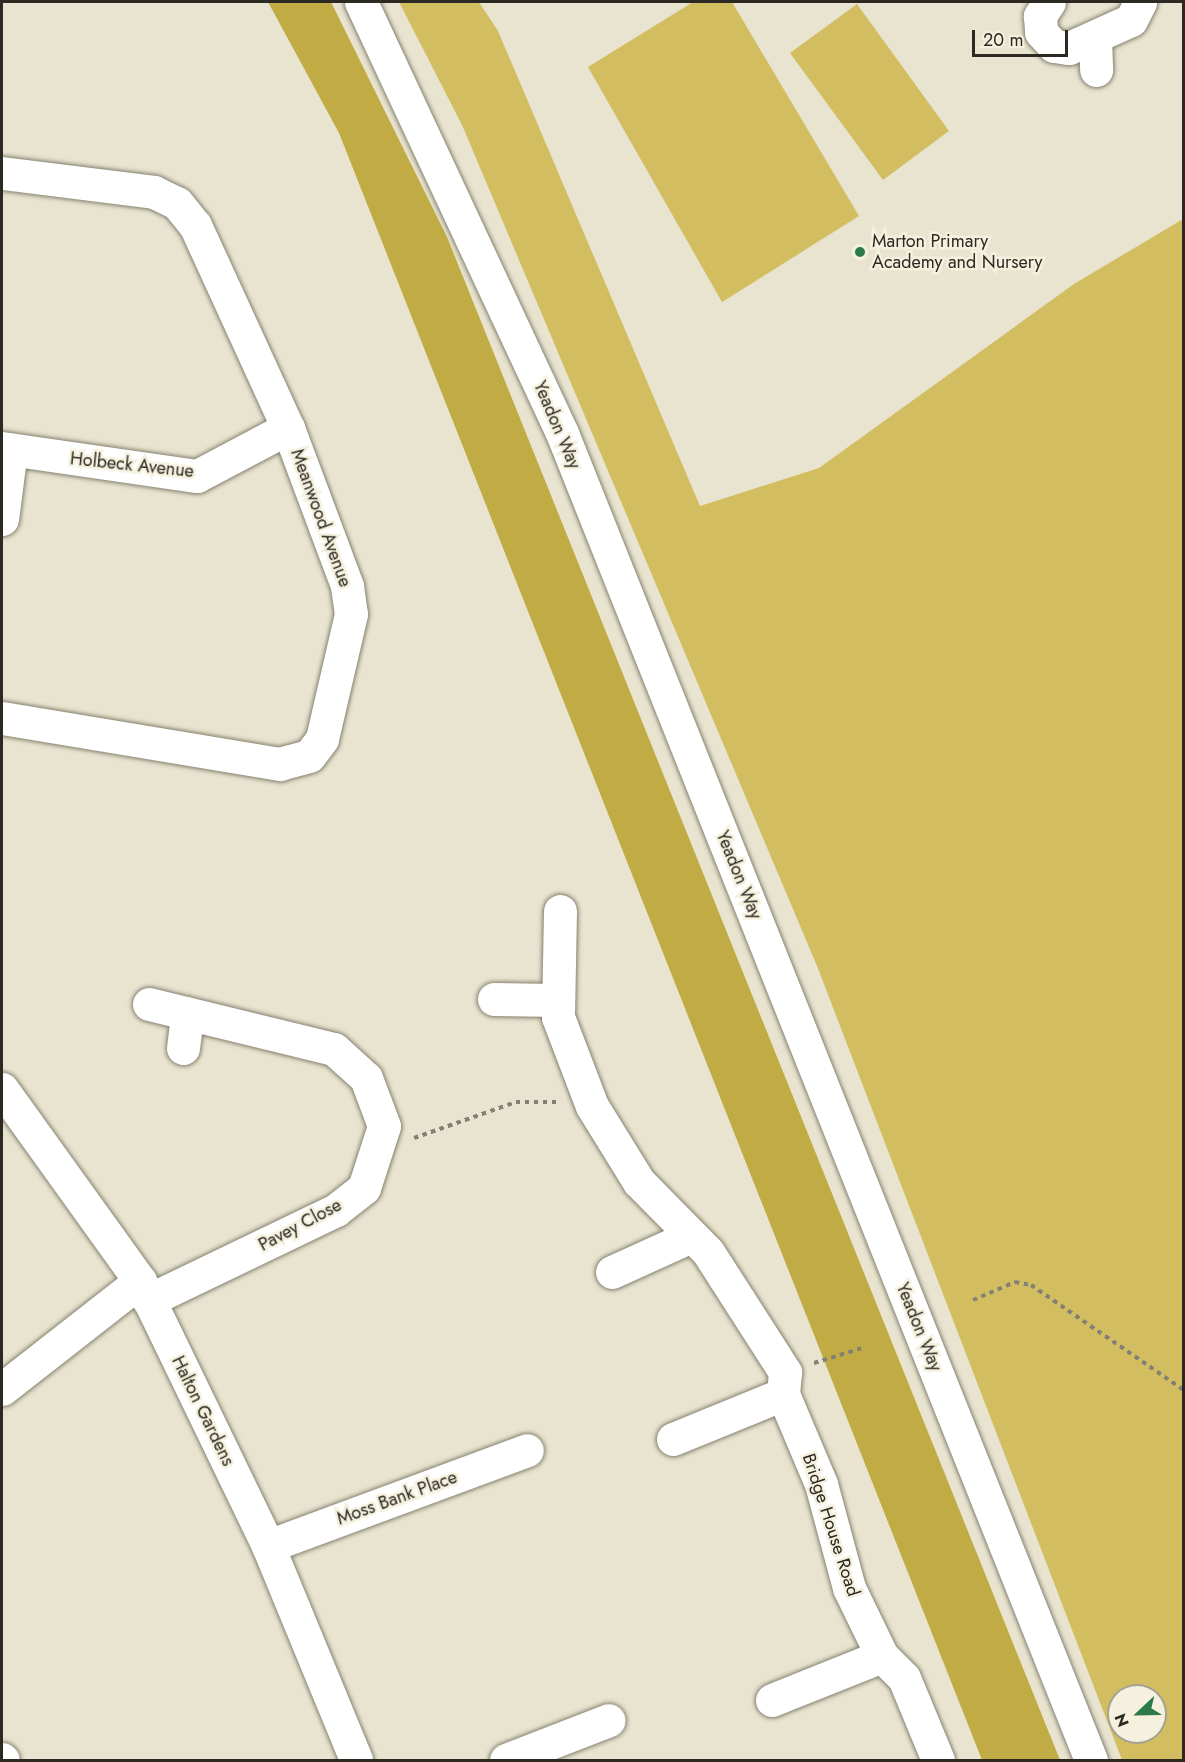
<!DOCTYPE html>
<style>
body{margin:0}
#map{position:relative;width:1185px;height:1762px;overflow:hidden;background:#e8e4d0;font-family:Jost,sans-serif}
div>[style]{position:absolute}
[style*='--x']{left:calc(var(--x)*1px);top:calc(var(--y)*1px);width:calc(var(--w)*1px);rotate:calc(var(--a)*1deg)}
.green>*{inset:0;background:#d2be61}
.forest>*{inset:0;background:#c1ab44}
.path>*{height:4px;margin-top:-2px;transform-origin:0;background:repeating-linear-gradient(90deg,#848174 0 4.5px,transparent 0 9px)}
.roads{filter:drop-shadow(0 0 2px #868270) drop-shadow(0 0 2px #868270)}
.minor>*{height:33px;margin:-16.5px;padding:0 16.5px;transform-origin:16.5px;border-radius:16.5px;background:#fff}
.dots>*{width:16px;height:16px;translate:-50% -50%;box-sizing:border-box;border:3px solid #f5f1de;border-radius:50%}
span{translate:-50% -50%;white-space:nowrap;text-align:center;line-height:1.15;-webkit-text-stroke:5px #f5f1de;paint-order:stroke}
.poi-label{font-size:18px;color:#2b2922}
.left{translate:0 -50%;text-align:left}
.street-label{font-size:18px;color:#2b2922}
.frame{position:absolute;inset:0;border:3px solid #2b2922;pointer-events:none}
.north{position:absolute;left:1107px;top:1684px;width:60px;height:60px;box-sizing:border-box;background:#f5f1de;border:2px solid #a4a193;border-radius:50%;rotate:248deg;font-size:16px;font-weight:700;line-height:24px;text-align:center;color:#2b2922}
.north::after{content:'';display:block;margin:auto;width:21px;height:27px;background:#2d7a49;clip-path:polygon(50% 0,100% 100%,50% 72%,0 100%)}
.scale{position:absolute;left:972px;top:30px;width:96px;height:27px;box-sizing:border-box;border:3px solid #2b2922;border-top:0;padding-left:8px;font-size:18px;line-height:21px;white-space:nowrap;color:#2b2922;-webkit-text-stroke:4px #f5f1de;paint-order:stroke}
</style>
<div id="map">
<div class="green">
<i style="clip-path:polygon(evenodd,399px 2px,479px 2px,498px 31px,700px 506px,819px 468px,1074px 284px,1183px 219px,1183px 1760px,1122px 1760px,817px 966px,462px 125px,399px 2px,1119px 1696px,1155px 1696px,1155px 1732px,1119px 1732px,1119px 1696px)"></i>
<i style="clip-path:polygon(693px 2px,732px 2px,859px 216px,722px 302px,588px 67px)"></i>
<i style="clip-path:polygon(857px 4px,949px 131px,883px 180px,790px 53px)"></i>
</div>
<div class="forest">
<i style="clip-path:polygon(268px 2px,331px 2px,447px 237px,1060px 1760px,982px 1760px,339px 133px)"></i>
</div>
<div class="path">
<i style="--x:414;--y:1138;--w:108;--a:-19.4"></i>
<i style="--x:516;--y:1102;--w:40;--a:0"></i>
<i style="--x:973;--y:1300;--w:46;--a:-23.2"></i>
<i style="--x:1015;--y:1282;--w:16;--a:11"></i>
<i style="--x:1031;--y:1285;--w:186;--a:34.5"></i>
<i style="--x:814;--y:1363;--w:50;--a:-17.4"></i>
</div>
<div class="roads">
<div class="minor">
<i style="--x:361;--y:2;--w:476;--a:65"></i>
<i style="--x:562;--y:433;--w:1429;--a:68.27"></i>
<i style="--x:1049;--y:2;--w:17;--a:123"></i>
<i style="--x:1040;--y:16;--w:16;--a:86"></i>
<i style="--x:1041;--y:32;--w:19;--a:47"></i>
<i style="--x:1054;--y:46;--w:15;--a:8"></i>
<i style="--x:1069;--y:48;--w:68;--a:-24.3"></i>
<i style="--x:1131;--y:20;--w:20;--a:-63"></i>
<i style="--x:1095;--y:37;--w:33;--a:88"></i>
<i style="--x:2;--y:173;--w:153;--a:7.1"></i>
<i style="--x:154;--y:192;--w:25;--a:26"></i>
<i style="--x:177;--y:203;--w:28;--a:51"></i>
<i style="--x:195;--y:225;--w:223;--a:65.4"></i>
<i style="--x:288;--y:428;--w:169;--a:69.5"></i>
<i style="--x:347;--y:586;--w:28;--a:82"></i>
<i style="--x:351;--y:614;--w:128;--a:103.1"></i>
<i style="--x:322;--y:739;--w:21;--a:127"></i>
<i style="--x:309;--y:756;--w:30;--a:165"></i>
<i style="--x:280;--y:764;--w:282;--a:-170.6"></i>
<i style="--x:2;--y:448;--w:197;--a:8.2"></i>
<i style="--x:197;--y:476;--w:103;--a:-27.8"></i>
<i style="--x:2;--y:519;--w:70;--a:-82.6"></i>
<i style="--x:560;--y:911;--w:106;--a:91.1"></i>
<i style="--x:558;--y:1017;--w:95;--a:69.1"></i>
<i style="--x:592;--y:1106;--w:89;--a:58.3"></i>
<i style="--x:639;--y:1182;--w:98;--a:45.4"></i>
<i style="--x:708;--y:1252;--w:143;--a:57.3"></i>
<i style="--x:785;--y:1372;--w:22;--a:95"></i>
<i style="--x:783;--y:1394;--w:98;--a:67.1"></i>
<i style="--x:821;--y:1484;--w:108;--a:74.9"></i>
<i style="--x:849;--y:1588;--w:76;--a:64.1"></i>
<i style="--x:882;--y:1656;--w:31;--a:45"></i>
<i style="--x:904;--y:1678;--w:89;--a:67.5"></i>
<i style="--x:494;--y:999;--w:64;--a:0.9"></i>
<i style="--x:149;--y:1004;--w:190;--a:13.7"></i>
<i style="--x:334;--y:1049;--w:43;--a:42.2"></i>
<i style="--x:366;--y:1078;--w:51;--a:69.4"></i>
<i style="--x:384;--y:1126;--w:65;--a:107.9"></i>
<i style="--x:364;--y:1188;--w:36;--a:142"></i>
<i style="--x:336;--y:1210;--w:208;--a:154.3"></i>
<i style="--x:183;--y:1048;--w:35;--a:-83"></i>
<i style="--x:2;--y:1089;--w:236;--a:54.3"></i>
<i style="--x:140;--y:1281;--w:294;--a:64.2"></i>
<i style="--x:268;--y:1546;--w:231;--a:67.6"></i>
<i style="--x:612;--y:1272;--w:87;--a:-24.5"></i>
<i style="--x:2;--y:1389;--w:175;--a:-38"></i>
<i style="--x:673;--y:1439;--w:119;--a:-22.2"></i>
<i style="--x:268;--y:1546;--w:276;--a:-20.3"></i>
<i style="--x:772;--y:1700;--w:118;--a:-21.8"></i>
<i style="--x:2;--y:1759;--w:1;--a:45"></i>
<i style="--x:506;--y:1760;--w:110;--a:-21.2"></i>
</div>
</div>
<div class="dots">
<i style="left:860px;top:252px;background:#2d7a49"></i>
</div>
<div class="poi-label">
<span class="left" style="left:872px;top:252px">Marton Primary<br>Academy and Nursery</span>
</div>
<div class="street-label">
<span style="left:557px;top:425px;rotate:67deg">Yeadon Way</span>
<span style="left:132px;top:465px;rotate:6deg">Holbeck Avenue</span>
<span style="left:321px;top:518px;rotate:70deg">Meanwood Avenue</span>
<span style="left:739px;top:875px;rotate:68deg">Yeadon Way</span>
<span style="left:300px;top:1225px;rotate:-28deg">Pavey Close</span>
<span style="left:919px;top:1327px;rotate:68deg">Yeadon Way</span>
<span style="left:203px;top:1411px;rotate:64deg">Halton Gardens</span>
<span style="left:397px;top:1498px;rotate:-20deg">Moss Bank Place</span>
<span style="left:831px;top:1525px;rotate:72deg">Bridge House Road</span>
</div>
<div class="frame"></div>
<div class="north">N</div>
<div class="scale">20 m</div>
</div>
